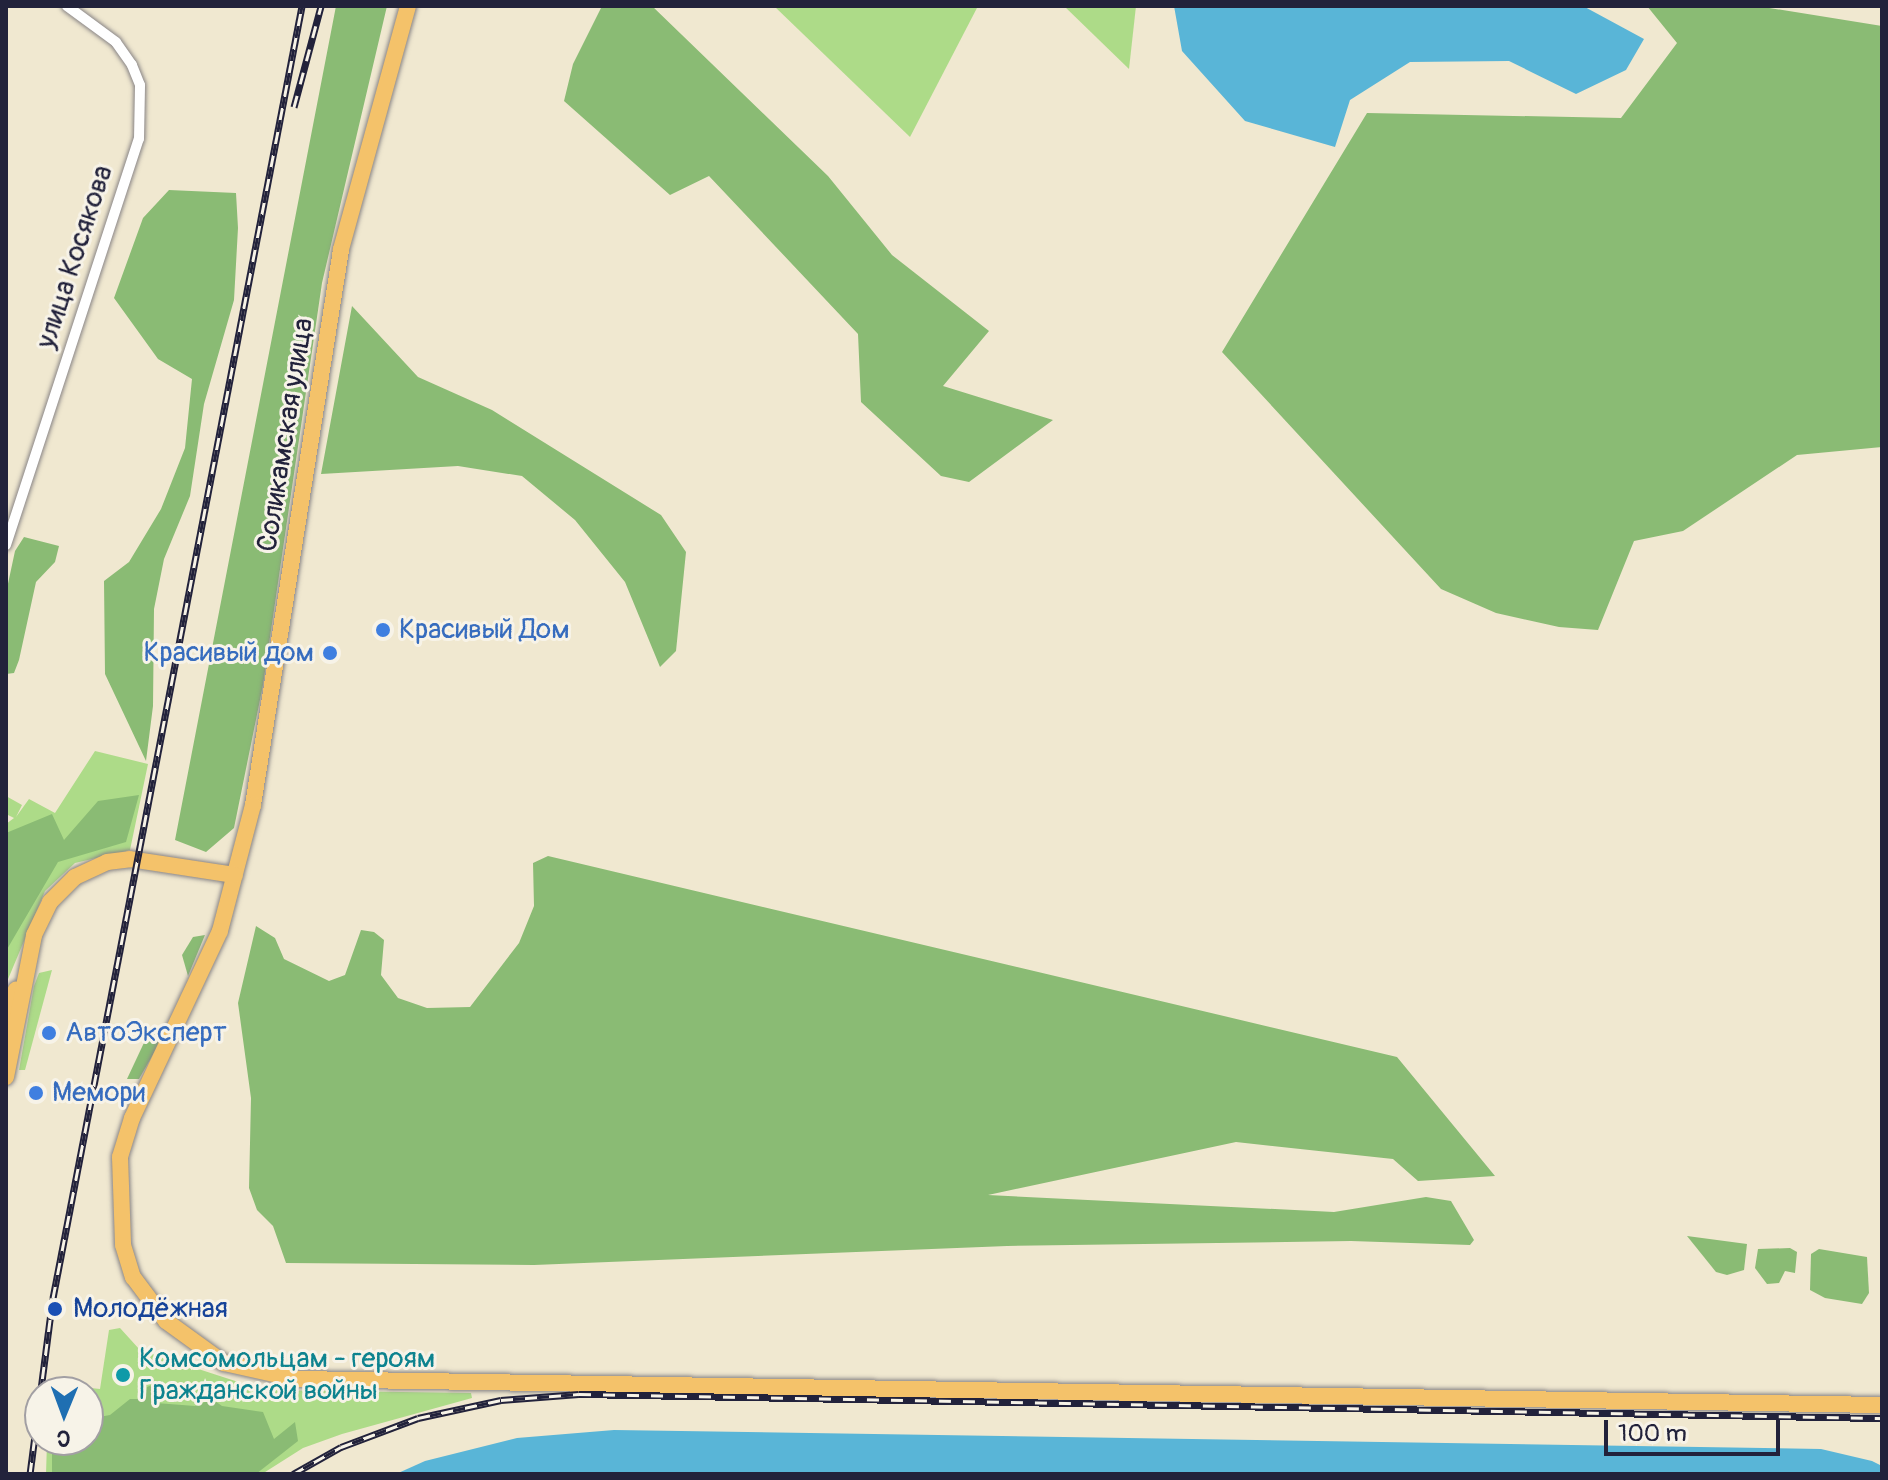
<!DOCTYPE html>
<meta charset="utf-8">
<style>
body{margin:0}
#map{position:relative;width:1888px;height:1480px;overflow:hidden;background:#f0e8d0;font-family:Pangolin,sans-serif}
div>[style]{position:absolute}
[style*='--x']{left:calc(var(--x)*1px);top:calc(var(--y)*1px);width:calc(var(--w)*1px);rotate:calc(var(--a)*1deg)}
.green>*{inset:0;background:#addb88}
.forest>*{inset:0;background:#8abb74}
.water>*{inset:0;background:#59b5d7}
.roads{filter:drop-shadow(0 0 2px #898586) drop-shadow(0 0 2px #898586)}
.minor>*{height:10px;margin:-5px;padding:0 5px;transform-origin:5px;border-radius:5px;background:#fff}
.primary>*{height:16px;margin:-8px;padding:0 8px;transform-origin:8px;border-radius:8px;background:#f4c26a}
.rail>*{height:7px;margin-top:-3.5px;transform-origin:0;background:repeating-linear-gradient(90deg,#f7f3e8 0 12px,#22223b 0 24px);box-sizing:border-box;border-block:2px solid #22223b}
.dots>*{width:22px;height:22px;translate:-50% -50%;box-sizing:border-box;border:4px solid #f7f3e8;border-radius:50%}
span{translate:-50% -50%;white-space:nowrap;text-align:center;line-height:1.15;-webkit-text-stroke:6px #f7f3e8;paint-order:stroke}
.street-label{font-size:28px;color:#22223b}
.shop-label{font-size:28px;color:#366cbe}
.left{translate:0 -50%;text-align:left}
.right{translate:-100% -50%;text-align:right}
.transit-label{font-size:28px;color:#164399}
.culture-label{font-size:28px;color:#0d838f}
.frame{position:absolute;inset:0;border:8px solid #22223b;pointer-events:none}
.north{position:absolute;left:24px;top:1376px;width:80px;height:80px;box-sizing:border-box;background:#f7f3e8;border:2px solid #a29fa3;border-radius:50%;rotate:181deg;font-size:22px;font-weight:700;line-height:32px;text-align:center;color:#22223b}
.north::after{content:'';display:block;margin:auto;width:28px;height:36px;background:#1f6fb2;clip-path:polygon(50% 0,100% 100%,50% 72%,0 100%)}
.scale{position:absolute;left:1604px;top:1420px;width:176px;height:36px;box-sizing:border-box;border:4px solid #22223b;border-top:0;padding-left:10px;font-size:24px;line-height:28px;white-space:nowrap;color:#22223b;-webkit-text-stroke:6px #f7f3e8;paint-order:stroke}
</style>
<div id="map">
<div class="green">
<i style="clip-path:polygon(774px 6px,978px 6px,910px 137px)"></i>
<i style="clip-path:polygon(1064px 6px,1136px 6px,1129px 69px)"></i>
<i style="clip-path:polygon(95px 751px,148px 764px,130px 850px,75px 863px,45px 891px,6px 984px,6px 824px,14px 818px,6px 814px,6px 796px,22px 805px,16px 817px,29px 799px,55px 813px)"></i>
<i style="clip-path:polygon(52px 970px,25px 1070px,19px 1070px,34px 986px,39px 973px)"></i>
<i style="clip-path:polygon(120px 1328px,140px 1350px,263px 1390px,471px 1393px,472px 1398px,342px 1434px,303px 1448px,262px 1474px,46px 1474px,47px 1442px,88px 1440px,88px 1392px,62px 1392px,63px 1385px,100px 1389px,109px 1330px)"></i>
</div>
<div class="forest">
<i style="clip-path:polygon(336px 6px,387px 6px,322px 283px,263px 685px,234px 828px,206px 852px,175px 840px)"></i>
<i style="clip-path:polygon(602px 6px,652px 6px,828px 176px,892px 255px,989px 331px,943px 386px,1053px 420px,969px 482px,941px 476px,861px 402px,858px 334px,709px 176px,670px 195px,564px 101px,573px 64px)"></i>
<i style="clip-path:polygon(1647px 6px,1757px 6px,1882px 26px,1882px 447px,1797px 455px,1683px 531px,1634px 541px,1598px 630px,1559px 627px,1496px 613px,1441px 589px,1222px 352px,1367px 113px,1621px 118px,1677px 43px)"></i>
<i style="clip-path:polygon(169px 190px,236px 193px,238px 228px,234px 300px,204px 404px,190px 496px,164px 559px,154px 609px,153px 706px,146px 761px,105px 674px,104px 581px,129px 562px,161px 509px,185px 448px,192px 379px,158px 359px,114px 298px,143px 218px)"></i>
<i style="clip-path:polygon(352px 306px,418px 377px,492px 410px,661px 515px,686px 552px,676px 651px,660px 667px,625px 582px,575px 520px,522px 476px,458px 466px,321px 474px)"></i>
<i style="clip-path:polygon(24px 537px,59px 546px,55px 562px,36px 582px,19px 660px,14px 673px,6px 674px,6px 593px,15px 551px)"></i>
<i style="clip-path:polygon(139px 795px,126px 842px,58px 862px,6px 951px,6px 833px,52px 814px,64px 840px,98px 801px)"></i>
<i style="clip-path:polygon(548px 856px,1397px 1057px,1495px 1176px,1418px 1181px,1393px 1159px,1236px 1142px,988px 1195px,1334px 1212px,1426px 1197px,1451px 1201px,1474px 1240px,1470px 1245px,1351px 1241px,1007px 1246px,534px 1265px,286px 1263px,273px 1226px,257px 1210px,249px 1188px,251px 1098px,238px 1003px,256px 926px,275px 938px,284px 959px,329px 981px,345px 975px,361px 930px,374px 932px,384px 940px,381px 975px,398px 998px,427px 1008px,470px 1007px,519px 943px,534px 906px,533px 863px)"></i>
<i style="clip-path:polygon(205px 935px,188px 976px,182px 955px,193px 937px)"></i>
<i style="clip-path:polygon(160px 1028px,163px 1037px,139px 1079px,127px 1079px,149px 1032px)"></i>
<i style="clip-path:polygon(1687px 1236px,1747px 1244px,1744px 1270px,1727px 1275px,1716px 1272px)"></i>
<i style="clip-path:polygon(1790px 1248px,1797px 1252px,1795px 1273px,1785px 1271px,1779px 1283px,1767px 1284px,1755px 1268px,1758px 1249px)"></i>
<i style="clip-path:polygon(1819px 1249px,1867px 1257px,1869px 1293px,1862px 1304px,1825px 1298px,1810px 1290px,1811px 1254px)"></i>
<i style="clip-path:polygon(162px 1381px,156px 1403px,195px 1406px,212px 1399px,222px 1406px,263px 1412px,274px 1439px,295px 1422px,298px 1441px,256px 1474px,52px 1474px,52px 1452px,62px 1440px,88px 1440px,88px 1419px,110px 1415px,130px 1399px,144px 1399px,147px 1387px)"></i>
</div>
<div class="water">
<i style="clip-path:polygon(1174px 6px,1583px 6px,1644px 39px,1626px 70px,1576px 94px,1509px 61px,1410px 62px,1350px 100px,1335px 147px,1245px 121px,1182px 51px)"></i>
<i style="clip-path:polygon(614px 1430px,1821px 1449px,1872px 1461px,1882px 1466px,1882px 1474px,396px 1474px,425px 1461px,517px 1438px)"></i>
</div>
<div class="roads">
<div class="minor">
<i style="--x:6;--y:545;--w:427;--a:-71.9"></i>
<i style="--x:139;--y:139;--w:54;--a:-88.9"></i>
<i style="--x:140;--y:85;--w:22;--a:-112"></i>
<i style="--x:132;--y:65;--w:28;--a:-125"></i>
<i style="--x:116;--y:42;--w:61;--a:-143.7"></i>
</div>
<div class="primary">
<i style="--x:408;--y:6;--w:253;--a:105.4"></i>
<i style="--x:341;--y:250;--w:562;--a:99.01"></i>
<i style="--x:253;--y:805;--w:130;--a:104.7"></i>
<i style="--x:220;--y:931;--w:207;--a:115.2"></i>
<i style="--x:132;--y:1118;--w:41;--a:107.1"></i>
<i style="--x:120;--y:1157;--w:88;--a:88"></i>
<i style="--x:123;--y:1245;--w:34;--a:73"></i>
<i style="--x:133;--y:1277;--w:55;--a:53.1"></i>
<i style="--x:166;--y:1321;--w:72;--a:35.9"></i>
<i style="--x:224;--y:1363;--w:74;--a:12.5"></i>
<i style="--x:296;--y:1379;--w:1586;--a:0.94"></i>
<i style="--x:6;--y:1020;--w:32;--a:-72"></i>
<i style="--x:6;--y:1077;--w:145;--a:-78.8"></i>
<i style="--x:34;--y:935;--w:37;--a:-64"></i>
<i style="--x:50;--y:902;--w:35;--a:-45"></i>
<i style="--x:75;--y:877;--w:35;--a:-25"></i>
<i style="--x:107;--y:862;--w:23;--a:-7"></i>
<i style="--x:130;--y:859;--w:106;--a:8.7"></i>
</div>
</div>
<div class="rail">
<i style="--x:294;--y:107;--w:105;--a:-75"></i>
<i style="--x:30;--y:1474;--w:177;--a:-82.6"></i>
<i style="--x:53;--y:1298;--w:1316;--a:-79.09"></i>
<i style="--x:293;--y:1474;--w:55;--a:-29.4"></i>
<i style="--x:341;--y:1447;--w:82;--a:-20.6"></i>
<i style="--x:418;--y:1418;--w:85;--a:-12.2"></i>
<i style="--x:501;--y:1400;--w:78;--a:-4.4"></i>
<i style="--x:579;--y:1394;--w:1303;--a:1.06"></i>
</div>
<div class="dots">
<i style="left:383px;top:630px;background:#3f7fe0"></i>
<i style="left:330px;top:653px;background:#3f7fe0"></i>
<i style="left:49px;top:1033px;background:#3f7fe0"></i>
<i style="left:36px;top:1093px;background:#3f7fe0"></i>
<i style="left:55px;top:1309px;background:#1a4fb4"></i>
<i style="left:123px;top:1375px;background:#0f9aa8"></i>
</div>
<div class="street-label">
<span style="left:75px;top:257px;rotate:-72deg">улица Косякова</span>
<span style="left:286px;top:435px;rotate:-81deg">Соликамская улица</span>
</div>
<div class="shop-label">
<span class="left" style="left:399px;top:630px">Красивый Дом</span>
<span class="right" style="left:314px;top:653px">Красивый дом</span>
<span class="left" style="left:65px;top:1033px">АвтоЭксперт</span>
<span class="left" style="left:52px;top:1093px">Мемори</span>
</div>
<div class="transit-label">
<span class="left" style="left:73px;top:1309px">Молодёжная</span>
</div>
<div class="culture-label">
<span class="left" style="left:139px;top:1375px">Комсомольцам - героям<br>Гражданской войны</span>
</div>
<div class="frame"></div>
<div class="north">С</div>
<div class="scale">100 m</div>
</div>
